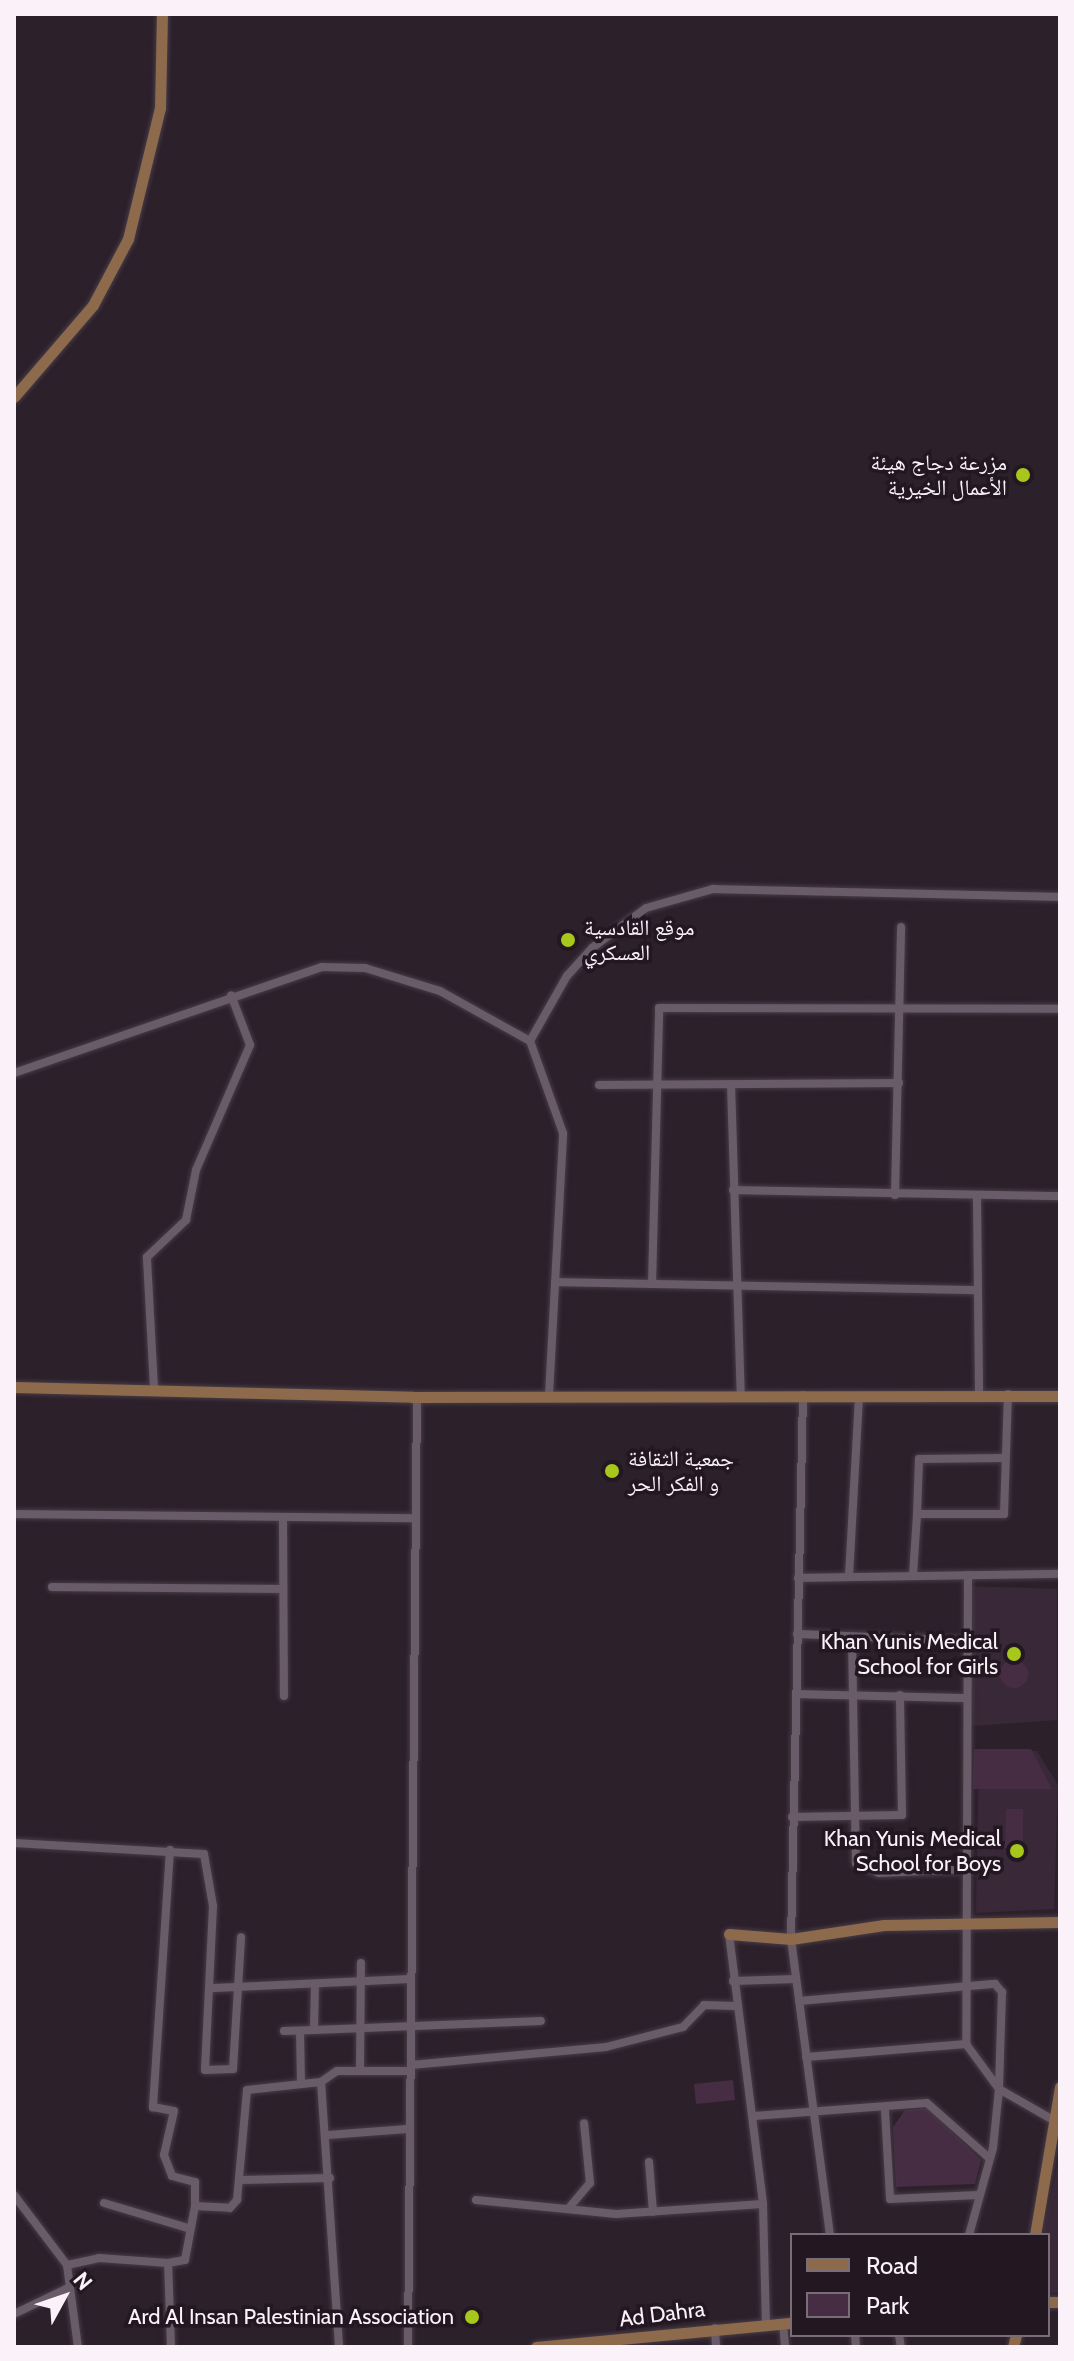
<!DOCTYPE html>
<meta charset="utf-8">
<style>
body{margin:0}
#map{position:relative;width:1074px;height:2361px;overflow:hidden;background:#2c202b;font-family:Cabin,"Noto Naskh Arabic",sans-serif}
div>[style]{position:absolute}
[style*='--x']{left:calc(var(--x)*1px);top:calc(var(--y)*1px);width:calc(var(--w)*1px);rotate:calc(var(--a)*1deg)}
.built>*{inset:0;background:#392838}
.green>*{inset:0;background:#462d44}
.round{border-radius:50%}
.roads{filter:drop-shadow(0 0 2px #473c46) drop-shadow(0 0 2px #473c46)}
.street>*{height:8px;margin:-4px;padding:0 4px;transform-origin:4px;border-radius:4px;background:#6a5b69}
.secondary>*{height:11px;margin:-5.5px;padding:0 5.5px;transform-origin:5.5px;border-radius:5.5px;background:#8d6a4c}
.dots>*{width:22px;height:22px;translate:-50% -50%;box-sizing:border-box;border:4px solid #231721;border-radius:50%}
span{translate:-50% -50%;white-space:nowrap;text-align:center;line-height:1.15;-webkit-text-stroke:7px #231721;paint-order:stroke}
.poi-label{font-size:22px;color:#faf1f9}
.right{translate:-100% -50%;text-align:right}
.left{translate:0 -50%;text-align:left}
.street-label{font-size:22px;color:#faf1f9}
.frame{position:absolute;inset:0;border:16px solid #faf1f9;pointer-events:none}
.legend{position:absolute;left:790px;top:2233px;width:260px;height:104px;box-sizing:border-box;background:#231721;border:2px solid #796e77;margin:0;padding:10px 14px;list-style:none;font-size:24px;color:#faf1f9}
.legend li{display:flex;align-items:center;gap:16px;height:40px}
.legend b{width:40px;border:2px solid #796e77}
.north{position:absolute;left:24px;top:2257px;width:80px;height:80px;-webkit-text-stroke:6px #231721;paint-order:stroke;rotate:50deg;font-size:22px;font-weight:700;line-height:32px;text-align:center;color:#faf1f9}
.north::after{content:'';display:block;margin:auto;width:28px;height:36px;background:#faf1f9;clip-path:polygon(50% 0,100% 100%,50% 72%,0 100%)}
</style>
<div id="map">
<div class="built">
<i style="clip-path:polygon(969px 1586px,1057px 1589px,1057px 1720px,973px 1726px)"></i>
<i style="clip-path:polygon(979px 1751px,1037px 1751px,1058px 1785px,1054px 1909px,976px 1913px)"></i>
<i style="clip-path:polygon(1060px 2153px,1060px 2293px,1048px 2293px,1043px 2235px)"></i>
</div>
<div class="green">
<i class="round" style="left:1000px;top:1660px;width:28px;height:28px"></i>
<i style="clip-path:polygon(974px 1749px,1031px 1749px,1052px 1789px,973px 1789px)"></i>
<i style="clip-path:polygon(1006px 1809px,1023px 1809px,1023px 1848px,1005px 1848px)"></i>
<i style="clip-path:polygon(733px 2080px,735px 2100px,696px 2104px,694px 2084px)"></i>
<i style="clip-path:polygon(928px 2108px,981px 2160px,975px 2184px,896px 2187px,893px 2127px,905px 2110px)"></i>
</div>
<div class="roads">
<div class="street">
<i style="--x:14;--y:1073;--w:326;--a:-19"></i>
<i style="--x:322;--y:967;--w:43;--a:1.3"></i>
<i style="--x:365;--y:968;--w:78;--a:17"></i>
<i style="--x:440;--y:991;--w:103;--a:29.1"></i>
<i style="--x:731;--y:1084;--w:311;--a:88.2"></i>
<i style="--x:599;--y:1085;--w:300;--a:-0.4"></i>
<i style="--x:733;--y:1190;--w:327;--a:1.1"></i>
<i style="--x:895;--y:1195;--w:268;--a:-88.7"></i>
<i style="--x:977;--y:1197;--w:197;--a:89.4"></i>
<i style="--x:555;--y:1282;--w:423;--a:1.1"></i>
<i style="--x:652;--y:1284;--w:276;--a:-88.5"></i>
<i style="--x:659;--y:1008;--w:401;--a:0.1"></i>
<i style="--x:154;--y:1388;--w:131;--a:-93.1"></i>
<i style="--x:147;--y:1257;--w:54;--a:-43.5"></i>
<i style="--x:186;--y:1220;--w:51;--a:-78.7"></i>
<i style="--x:196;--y:1170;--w:136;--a:-66.6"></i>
<i style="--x:250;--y:1045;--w:53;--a:-110.8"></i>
<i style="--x:549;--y:1395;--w:262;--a:-86.9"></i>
<i style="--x:563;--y:1133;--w:98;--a:-109.7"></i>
<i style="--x:530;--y:1041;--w:75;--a:-60.4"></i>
<i style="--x:567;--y:976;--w:38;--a:-48"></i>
<i style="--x:592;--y:948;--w:67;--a:-36.5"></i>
<i style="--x:646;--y:908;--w:70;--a:-15.8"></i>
<i style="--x:713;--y:889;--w:347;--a:1.3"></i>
<i style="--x:803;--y:1395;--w:544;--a:91.26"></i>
<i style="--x:791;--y:1939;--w:299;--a:82.5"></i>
<i style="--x:14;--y:1514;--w:398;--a:0.6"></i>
<i style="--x:917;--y:1514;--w:55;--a:-87.9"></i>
<i style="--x:919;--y:1459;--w:85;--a:-0.7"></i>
<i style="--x:283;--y:1517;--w:179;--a:89.7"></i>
<i style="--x:913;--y:1575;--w:61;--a:-86.2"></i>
<i style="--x:917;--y:1514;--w:87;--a:0"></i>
<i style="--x:1004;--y:1514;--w:120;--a:-88.1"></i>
<i style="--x:968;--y:1575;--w:469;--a:90.2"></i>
<i style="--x:966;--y:2044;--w:56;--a:53.7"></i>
<i style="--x:999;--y:2089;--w:59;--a:95.8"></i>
<i style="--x:993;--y:2148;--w:90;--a:105.4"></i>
<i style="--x:849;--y:1576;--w:179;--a:-86.8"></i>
<i style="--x:798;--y:1578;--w:262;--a:-0.9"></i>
<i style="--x:52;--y:1587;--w:231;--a:0.5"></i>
<i style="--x:797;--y:1634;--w:170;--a:2.4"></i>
<i style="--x:852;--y:1639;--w:224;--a:89"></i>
<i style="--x:856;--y:1863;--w:25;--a:23"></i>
<i style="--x:879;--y:1873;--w:91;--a:-2.5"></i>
<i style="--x:798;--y:1694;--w:169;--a:1.4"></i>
<i style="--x:792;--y:1817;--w:110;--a:-1"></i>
<i style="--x:902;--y:1815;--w:120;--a:-91"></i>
<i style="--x:14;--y:1843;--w:190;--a:3.3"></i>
<i style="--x:204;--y:1854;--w:53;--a:80.2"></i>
<i style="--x:213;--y:1906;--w:164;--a:92.8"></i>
<i style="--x:205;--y:2070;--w:28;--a:-2"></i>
<i style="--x:233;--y:2069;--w:132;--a:-86.5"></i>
<i style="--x:170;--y:1850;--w:258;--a:93.8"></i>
<i style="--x:153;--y:2107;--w:21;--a:11"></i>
<i style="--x:174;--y:2111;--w:45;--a:102.8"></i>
<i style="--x:164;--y:2155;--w:22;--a:69"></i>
<i style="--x:172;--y:2176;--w:24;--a:15"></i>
<i style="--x:195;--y:2182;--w:24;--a:90"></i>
<i style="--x:729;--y:1934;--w:272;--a:82.8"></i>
<i style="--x:763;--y:2204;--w:120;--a:88.6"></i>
<i style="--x:733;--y:1981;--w:63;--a:-1.8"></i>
<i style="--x:213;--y:1988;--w:198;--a:-2.6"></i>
<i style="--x:799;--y:2001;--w:197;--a:-5"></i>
<i style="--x:995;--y:1984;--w:11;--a:49"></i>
<i style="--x:1002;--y:1992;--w:97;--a:91.8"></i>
<i style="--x:999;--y:2089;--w:70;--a:29.8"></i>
<i style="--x:314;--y:2030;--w:227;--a:-2.3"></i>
<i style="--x:284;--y:2031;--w:30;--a:-2"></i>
<i style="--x:314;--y:2030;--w:46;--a:-88.8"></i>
<i style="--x:300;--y:2031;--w:53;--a:88.9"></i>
<i style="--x:806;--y:2057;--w:161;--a:-4.6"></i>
<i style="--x:411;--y:2065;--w:196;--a:-5.3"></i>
<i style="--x:606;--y:2047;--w:80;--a:-14.6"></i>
<i style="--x:683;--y:2027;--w:30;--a:-46"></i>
<i style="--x:704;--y:2005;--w:31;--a:2"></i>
<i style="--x:360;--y:2071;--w:108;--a:-89.5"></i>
<i style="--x:321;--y:2082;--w:266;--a:86.1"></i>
<i style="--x:885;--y:2111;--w:88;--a:86.7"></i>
<i style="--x:890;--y:2199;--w:88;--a:-2.6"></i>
<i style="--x:754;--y:2116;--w:173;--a:-4.3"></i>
<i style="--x:927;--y:2103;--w:83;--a:41.6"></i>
<i style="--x:328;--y:2135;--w:79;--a:-4.3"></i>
<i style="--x:649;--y:2162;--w:50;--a:85.4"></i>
<i style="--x:241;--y:2180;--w:89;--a:-1.3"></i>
<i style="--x:14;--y:2195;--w:88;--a:52.9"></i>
<i style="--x:67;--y:2265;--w:83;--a:82.4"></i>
<i style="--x:476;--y:2200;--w:141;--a:5.7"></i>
<i style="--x:616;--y:2214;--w:147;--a:-3.9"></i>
<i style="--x:104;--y:2203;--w:88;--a:16.6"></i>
<i style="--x:568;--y:2209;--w:34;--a:-50"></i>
<i style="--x:590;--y:2183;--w:60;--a:-95.7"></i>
<i style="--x:67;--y:2265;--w:33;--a:-12"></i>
<i style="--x:99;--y:2258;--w:69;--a:4.1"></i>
<i style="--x:14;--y:2314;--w:62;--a:-25.7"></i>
<i style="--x:783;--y:2323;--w:24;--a:85"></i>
<i style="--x:715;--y:2328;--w:19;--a:87"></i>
<i style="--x:855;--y:2335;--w:12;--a:85"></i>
<i style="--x:899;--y:2335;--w:12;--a:81"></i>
<i style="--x:171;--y:2347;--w:84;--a:-92"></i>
<i style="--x:168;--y:2263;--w:17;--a:-10"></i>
<i style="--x:185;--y:2260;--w:55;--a:-79.5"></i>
<i style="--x:195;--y:2206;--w:35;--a:3"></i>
<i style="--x:230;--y:2208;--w:11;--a:-49"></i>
<i style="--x:237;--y:2200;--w:110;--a:-84.8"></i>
<i style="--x:247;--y:2090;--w:74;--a:-6.2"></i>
<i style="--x:321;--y:2082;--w:19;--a:-35"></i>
<i style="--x:337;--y:2071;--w:69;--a:0"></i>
<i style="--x:408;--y:2347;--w:950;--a:-89.46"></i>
</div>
<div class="secondary">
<i style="--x:14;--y:397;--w:121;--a:-49.3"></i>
<i style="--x:93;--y:305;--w:75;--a:-62.1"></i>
<i style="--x:128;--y:239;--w:135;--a:-76.3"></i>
<i style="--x:160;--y:108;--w:94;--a:-88.8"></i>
<i style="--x:14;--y:1387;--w:399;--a:1.4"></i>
<i style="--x:413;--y:1397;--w:647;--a:-0.09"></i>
<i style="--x:729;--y:1934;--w:62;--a:4.6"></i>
<i style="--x:791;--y:1939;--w:94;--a:-8.6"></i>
<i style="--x:884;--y:1925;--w:176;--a:-1"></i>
<i style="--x:1035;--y:2235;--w:150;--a:-80.4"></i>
<i style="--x:1048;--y:2302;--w:12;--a:0"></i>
<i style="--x:536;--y:2347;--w:257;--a:-5.4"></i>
<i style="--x:1013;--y:2347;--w:12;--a:-76"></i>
</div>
</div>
<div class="dots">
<i style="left:1023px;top:475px;background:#a8c71d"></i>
<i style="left:568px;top:940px;background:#a8c71d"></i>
<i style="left:612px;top:1471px;background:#a8c71d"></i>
<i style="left:1014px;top:1654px;background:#a8c71d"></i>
<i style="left:1017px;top:1851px;background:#a8c71d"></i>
<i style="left:472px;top:2317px;background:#a8c71d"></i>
</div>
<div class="poi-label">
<span class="right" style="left:1007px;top:475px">مزرعة دجاج هيئة<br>الأعمال الخيرية</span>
<span class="left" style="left:584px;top:940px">موقع القادسية<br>العسكري</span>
<span class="left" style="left:628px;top:1471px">جمعية الثقافة<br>و الفكر الحر</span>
<span class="right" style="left:998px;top:1654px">Khan Yunis Medical<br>School for Girls</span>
<span class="right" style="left:1001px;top:1851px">Khan Yunis Medical<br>School for Boys</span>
<span class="right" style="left:454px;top:2317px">Ard Al Insan Palestinian Association</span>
</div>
<div class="street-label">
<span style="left:662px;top:2314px;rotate:-7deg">Ad Dahra</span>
</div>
<div class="frame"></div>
<ul class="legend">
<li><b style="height:10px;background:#8d6a4c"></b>Road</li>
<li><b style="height:22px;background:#462d44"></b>Park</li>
</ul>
<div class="north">N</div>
</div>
